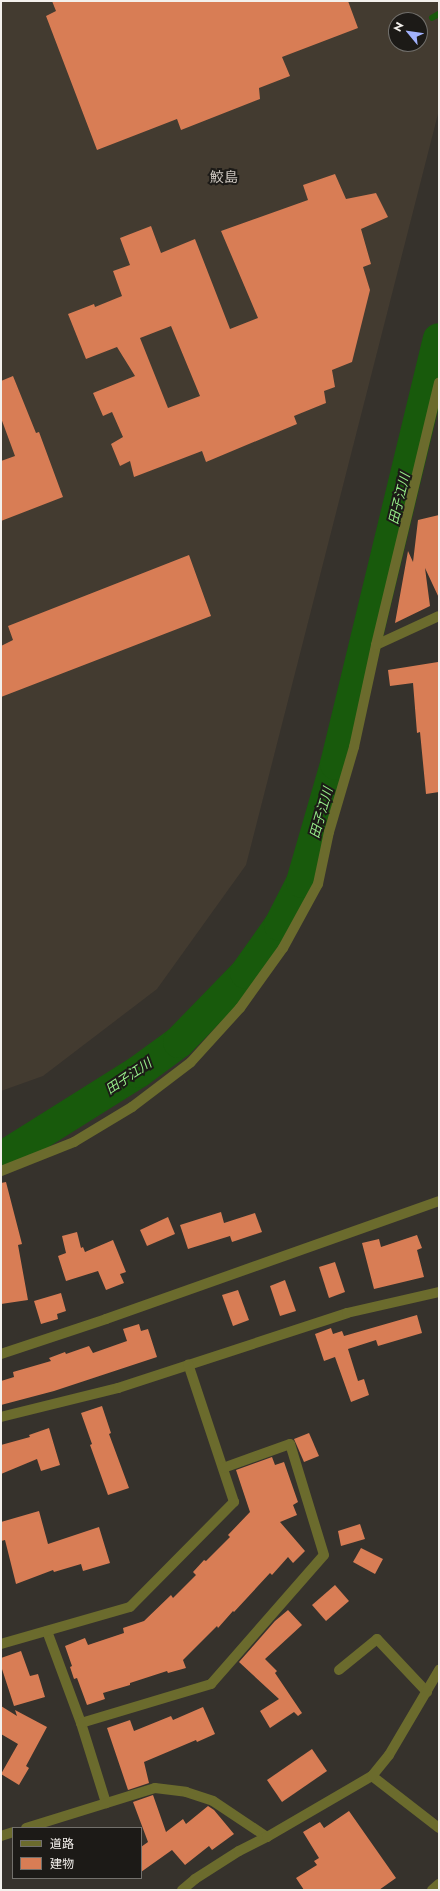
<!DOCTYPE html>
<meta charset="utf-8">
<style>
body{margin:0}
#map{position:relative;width:440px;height:1891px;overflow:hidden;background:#36322c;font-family:Jost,"Noto Sans JP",sans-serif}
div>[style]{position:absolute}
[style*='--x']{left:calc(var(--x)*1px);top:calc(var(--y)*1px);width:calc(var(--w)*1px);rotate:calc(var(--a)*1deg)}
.built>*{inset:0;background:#433b30}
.stream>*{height:5.5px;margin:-2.75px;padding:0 2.75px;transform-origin:2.75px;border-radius:2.75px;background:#185a0c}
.river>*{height:32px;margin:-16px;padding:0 16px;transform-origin:16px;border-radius:16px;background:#185a0c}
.building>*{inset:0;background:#d87d55}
.minor>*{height:10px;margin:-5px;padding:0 5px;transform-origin:5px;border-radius:5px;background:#6b6b2d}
.tertiary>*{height:10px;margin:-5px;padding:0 5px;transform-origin:5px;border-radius:5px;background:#6b6b2d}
span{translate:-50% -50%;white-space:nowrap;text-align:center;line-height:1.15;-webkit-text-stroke:4px #1c1a17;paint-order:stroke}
.water-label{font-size:13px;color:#97ed8a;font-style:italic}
.quarter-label{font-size:14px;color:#cbc5be}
.frame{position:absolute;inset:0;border:2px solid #f3f0ec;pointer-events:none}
.legend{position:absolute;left:12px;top:1827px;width:130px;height:52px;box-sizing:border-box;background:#1c1a17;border:1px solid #72706c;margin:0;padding:5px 7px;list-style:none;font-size:12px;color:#f3f0ec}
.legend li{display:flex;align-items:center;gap:8px;height:20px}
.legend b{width:20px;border:1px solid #72706c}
.north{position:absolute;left:388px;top:12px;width:40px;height:40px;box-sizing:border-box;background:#1c1a17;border:1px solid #72706c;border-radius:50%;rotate:299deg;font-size:11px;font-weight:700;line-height:16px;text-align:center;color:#f3f0ec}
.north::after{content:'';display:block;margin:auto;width:14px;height:18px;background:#a2b2fd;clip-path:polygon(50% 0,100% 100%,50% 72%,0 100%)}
</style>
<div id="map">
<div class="built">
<i style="clip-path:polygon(evenodd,1px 1px,439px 1px,439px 110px,246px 865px,157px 989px,43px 1076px,1px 1091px,1px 1px,396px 20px,420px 20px,420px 44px,396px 44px,396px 20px)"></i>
</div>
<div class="stream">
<i style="--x:432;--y:18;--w:8;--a:-30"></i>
</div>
<div class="river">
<i style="--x:1;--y:1158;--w:162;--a:-32.1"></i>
<i style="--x:138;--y:1072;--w:51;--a:-36.2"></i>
<i style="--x:179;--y:1042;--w:96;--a:-45.8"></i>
<i style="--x:246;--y:973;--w:59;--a:-54.7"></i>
<i style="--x:280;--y:925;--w:48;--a:-62.9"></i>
<i style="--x:302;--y:882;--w:123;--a:-73.9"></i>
<i style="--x:336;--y:764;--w:437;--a:-76.4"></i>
</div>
<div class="building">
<i style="clip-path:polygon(52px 1px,348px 1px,358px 28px,282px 57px,290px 76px,259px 88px,260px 99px,181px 130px,177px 119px,97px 150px,46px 16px,56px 11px)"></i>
<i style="clip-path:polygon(evenodd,335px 174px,346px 199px,376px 193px,388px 217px,361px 229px,371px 264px,363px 267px,370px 290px,352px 362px,332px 370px,335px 387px,324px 391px,326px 403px,294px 416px,297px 424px,206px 462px,202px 451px,134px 477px,130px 461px,120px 466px,111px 444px,123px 437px,112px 412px,103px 416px,93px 393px,135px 376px,117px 347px,86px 359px,68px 314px,94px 304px,95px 307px,122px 296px,113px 271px,130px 265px,120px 238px,151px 226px,161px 253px,195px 239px,230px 329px,258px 318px,221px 231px,308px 200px,303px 185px,335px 174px,171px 326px,200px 396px,168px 408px,140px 338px,171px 326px)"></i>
<i style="clip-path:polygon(13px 376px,36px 433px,39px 432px,63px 497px,1px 521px,1px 461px,15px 456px,1px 418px,1px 381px)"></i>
<i style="clip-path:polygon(439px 515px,439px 598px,425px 568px,430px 606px,395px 623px,408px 551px,413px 562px,418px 520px)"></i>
<i style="clip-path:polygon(189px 555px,211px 616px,1px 697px,1px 646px,13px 640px,8px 626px)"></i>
<i style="clip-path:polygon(438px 662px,439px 792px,426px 794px,420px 732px,417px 733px,413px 683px,390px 686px,388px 670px)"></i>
<i style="clip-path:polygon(6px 1182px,22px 1244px,18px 1245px,28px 1300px,1px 1304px,1px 1183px)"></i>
<i style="clip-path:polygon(221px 1212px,224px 1223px,255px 1213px,262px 1232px,232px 1242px,230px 1236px,188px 1249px,180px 1225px)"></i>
<i style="clip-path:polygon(168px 1217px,175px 1234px,147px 1246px,140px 1230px)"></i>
<i style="clip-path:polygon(77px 1232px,81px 1248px,83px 1247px,85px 1252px,113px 1240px,126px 1272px,120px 1274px,124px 1283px,106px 1290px,98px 1271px,66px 1281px,58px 1256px,66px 1253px,62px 1236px)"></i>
<i style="clip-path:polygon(417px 1235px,422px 1248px,417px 1250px,424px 1277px,374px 1289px,362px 1243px,379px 1239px,381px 1247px)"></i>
<i style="clip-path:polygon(335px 1262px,345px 1292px,329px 1298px,319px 1267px)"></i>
<i style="clip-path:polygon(285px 1280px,296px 1311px,280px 1316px,270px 1286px)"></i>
<i style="clip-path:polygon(238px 1290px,249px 1320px,233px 1326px,222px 1295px)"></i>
<i style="clip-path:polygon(61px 1293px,66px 1311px,57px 1314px,58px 1319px,41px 1324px,34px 1301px)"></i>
<i style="clip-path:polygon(417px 1315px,422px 1333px,378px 1346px,376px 1340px,348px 1349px,358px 1381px,364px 1379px,369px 1395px,351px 1402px,335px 1357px,324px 1361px,315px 1334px,331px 1328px,333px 1334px,342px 1331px,344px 1336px)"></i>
<i style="clip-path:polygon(139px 1324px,141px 1331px,148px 1329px,157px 1357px,54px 1391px,1px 1405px,1px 1381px,14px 1377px,13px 1372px,51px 1361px,49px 1358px,65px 1352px,66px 1354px,89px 1346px,93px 1353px,127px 1341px,123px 1329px)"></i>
<i style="clip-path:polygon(102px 1406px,111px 1433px,109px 1434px,129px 1488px,108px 1495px,90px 1445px,92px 1444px,81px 1413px)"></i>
<i style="clip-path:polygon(49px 1428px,60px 1465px,41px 1471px,37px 1459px,1px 1474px,1px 1445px,30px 1437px,29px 1435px)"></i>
<i style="clip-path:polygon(309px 1433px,319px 1456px,304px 1462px,294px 1439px)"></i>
<i style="clip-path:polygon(272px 1457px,275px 1465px,284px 1462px,298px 1502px,293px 1505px,297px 1515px,280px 1522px,305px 1551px,293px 1563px,288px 1557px,272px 1575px,270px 1573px,234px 1612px,233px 1611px,218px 1628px,217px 1626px,183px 1660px,186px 1668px,168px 1673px,167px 1671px,130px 1683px,130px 1685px,103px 1693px,105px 1699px,87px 1705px,77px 1678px,74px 1679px,70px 1667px,72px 1666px,65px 1646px,85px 1638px,88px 1645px,124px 1633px,123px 1628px,144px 1621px,171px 1595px,173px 1598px,196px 1575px,193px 1572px,204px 1560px,206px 1561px,230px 1537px,228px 1535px,250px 1512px,236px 1470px)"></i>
<i style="clip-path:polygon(39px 1511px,48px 1544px,99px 1527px,110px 1563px,83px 1571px,81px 1564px,54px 1572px,53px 1570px,16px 1584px,5px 1540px,1px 1541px,1px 1522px)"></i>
<i style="clip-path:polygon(360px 1524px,365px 1539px,341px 1546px,338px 1531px)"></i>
<i style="clip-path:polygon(361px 1548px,383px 1559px,375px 1574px,353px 1562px)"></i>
<i style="clip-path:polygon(335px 1585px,349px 1601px,326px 1621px,312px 1605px)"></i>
<i style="clip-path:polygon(288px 1610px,302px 1625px,265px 1659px,277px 1671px,275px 1673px,302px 1713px,298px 1716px,294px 1712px,270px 1728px,260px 1711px,279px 1699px,239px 1662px,275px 1621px)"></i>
<i style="clip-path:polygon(21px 1651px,30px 1676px,38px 1674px,45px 1697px,14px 1706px,1px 1666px,1px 1658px)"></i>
<i style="clip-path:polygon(1px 1706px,17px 1716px,15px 1710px,47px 1727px,26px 1766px,29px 1768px,19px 1785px,1px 1774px,18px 1744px,1px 1734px)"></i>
<i style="clip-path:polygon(203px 1707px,215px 1734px,197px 1742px,196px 1740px,144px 1762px,149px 1783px,128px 1790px,107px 1728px,130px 1720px,134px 1731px,171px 1716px,173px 1720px)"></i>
<i style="clip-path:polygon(312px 1749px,327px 1771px,282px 1802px,267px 1780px)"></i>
<i style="clip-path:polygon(153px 1795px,166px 1832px,183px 1819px,186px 1824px,208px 1806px,214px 1810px,234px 1834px,212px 1850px,209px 1846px,185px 1865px,172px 1850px,141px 1872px,141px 1847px,148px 1842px,133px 1802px)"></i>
<i style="clip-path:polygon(349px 1811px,396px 1878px,379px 1890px,304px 1890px,296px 1878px,317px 1865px,314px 1861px,319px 1858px,303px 1832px,320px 1822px,324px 1828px)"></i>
</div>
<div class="minor">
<i style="--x:376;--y:645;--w:69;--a:-24.7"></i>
<i style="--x:1;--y:1171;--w:79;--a:-21.7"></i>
<i style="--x:74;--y:1142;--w:68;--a:-31.1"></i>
<i style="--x:132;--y:1107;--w:74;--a:-37.3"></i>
<i style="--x:191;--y:1062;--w:73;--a:-47.8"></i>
<i style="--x:240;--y:1008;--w:74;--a:-54.4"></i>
<i style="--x:283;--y:948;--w:73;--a:-61.3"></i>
<i style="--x:318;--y:884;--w:53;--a:-78.1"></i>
<i style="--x:329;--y:832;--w:89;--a:-73.6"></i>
<i style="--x:354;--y:747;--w:104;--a:-77.8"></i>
<i style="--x:376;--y:645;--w:270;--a:-76.5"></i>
<i style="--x:1;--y:1417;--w:121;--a:-13.9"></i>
<i style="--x:118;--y:1388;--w:241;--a:-18.1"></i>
<i style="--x:347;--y:1313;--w:94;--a:-12.9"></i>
<i style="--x:47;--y:1631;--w:98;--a:69.7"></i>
<i style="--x:81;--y:1723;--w:84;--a:72.6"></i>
<i style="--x:1;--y:1644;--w:134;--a:-16"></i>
<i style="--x:130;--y:1607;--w:148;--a:-45.3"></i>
<i style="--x:234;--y:1502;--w:145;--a:-108.4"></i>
<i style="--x:339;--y:1670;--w:49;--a:-39.2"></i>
<i style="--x:377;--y:1639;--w:73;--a:46.7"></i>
<i style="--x:81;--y:1723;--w:136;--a:-16.7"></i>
<i style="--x:211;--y:1684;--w:171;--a:-48.8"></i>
<i style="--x:324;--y:1555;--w:116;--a:-107"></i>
<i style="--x:290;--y:1444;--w:71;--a:160.3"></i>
<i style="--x:372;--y:1776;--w:85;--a:37.8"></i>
<i style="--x:26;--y:1828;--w:135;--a:-17.2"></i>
<i style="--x:155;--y:1788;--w:31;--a:7"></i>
<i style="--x:186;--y:1792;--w:28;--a:18"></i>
<i style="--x:213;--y:1801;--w:65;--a:33.7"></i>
<i style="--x:1;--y:1836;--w:13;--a:-18"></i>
<i style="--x:182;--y:1890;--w:17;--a:-40"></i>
<i style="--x:195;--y:1879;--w:52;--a:-32.5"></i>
<i style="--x:239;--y:1851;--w:31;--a:-27"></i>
<i style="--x:267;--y:1837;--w:121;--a:-30.2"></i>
<i style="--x:372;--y:1776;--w:27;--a:-51"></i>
<i style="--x:389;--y:1755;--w:99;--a:-59.5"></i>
<i style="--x:432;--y:1890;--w:9;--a:-41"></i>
</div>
<div class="tertiary">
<i style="--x:1;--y:1354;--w:111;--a:-18.4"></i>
<i style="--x:106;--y:1319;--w:353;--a:-19.5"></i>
</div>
<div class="water-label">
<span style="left:400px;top:499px;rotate:-76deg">田子江川</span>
<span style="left:322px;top:813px;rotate:-74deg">田子江川</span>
<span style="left:129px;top:1077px;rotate:-34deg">田子江川</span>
</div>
<div class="quarter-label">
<span style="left:224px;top:177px">鮫島</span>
</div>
<div class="frame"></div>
<ul class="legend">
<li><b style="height:5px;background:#6b6b2d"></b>道路</li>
<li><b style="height:11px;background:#d87d55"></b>建物</li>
</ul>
<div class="north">N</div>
</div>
